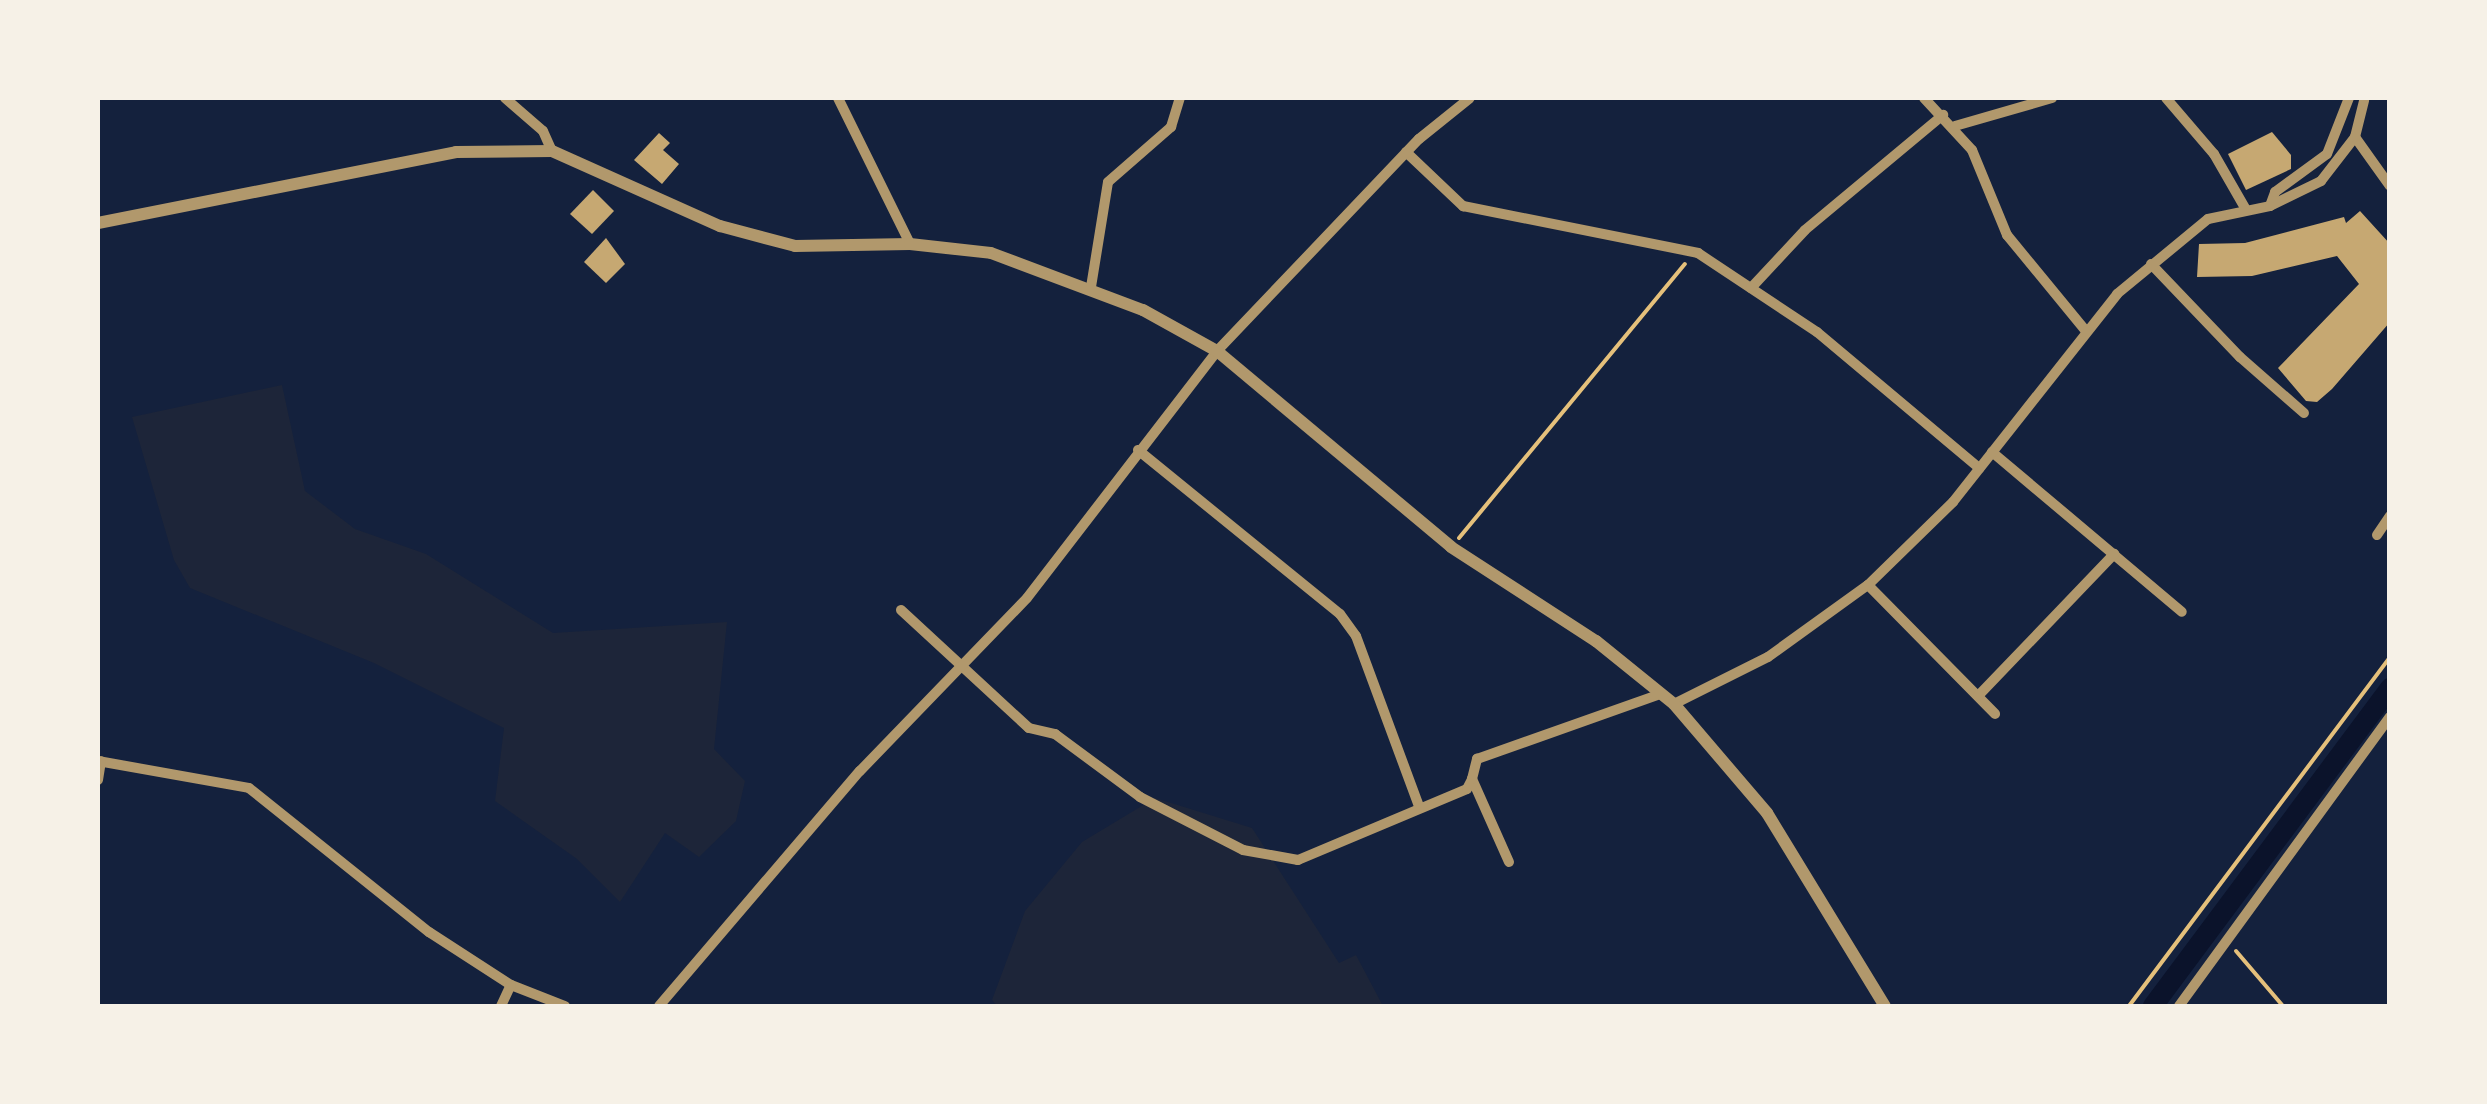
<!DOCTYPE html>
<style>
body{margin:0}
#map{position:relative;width:2487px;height:1104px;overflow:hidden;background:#14213d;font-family:"Sofia Sans Condensed",sans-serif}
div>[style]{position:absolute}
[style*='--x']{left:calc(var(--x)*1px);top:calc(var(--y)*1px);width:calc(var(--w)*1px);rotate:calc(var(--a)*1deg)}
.green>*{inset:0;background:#1d2539}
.canal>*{height:20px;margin:-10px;padding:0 10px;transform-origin:10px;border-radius:10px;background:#0b132b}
.building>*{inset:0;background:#c6a872}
.path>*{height:4px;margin:-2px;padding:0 2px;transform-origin:2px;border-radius:2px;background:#e5c07b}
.minor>*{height:10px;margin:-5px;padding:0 5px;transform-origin:5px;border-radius:5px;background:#b1986c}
.tertiary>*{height:12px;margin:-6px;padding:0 6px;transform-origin:6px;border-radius:6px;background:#b1986c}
span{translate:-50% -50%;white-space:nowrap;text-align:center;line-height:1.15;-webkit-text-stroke:8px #f6f1e7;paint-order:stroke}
.frame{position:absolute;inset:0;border:100px solid #f6f1e7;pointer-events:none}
</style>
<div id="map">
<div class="green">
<i style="clip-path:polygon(282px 385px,305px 491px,355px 529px,426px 554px,553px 633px,727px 622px,714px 749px,745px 781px,736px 821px,699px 857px,665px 833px,620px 902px,577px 859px,495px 801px,504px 728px,374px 663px,190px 588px,174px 560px,132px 417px)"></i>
<i style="clip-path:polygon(1155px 798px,1252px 828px,1339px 963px,1356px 955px,1383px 1006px,997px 1006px,992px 1000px,1025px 911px,1082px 842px)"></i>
</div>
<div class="canal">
<i style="--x:2153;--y:1006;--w:397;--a:-53.3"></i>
</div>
<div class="building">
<i style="clip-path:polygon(2272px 132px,2291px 155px,2291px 169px,2246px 190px,2228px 154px)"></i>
<i style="clip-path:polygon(659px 133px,670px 143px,663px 150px,679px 164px,662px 184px,634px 160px)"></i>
<i style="clip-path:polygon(593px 190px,614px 211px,592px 234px,570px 214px)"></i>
<i style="clip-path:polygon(2360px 211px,2390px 244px,2390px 322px,2332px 389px,2317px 402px,2306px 401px,2278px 368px,2359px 284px,2337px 256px,2252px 276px,2197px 277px,2199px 244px,2245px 243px,2344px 217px,2346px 223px)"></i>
<i style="clip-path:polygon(606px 238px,625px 264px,606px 283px,584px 262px)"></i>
</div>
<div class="path">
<i style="--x:1459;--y:538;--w:355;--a:-50.5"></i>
<i style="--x:2236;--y:951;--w:72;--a:49.5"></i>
<i style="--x:2129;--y:1006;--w:436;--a:-53.2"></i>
</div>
<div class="minor">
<i style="--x:505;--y:98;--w:50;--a:41"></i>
<i style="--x:543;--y:131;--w:22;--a:66"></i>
<i style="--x:838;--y:98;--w:163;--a:63.7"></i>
<i style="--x:1924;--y:98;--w:71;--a:47.3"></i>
<i style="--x:1972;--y:150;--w:92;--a:67.6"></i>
<i style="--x:2007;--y:235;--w:123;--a:50.6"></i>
<i style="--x:2166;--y:98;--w:74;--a:49.4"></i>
<i style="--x:2214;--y:154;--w:62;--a:60.1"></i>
<i style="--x:1955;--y:126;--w:101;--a:-16.1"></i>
<i style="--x:2355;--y:137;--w:60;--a:54.5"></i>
<i style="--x:1406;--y:152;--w:79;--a:43.5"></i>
<i style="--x:1463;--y:206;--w:240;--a:11.3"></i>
<i style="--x:1698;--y:253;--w:143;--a:33.6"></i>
<i style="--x:1817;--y:332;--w:212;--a:40"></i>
<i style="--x:2270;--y:206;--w:15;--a:-70"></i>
<i style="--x:2275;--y:192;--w:64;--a:-36.2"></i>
<i style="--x:2327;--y:154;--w:60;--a:-68.6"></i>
<i style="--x:2151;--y:264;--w:129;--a:46.3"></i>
<i style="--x:2240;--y:357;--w:85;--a:41.2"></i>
<i style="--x:1091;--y:287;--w:106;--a:-80.8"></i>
<i style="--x:1108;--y:182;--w:84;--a:-41.1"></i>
<i style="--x:1171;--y:127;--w:30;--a:-73"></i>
<i style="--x:1751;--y:288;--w:79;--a:-47"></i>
<i style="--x:1805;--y:230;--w:180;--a:-39.8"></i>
<i style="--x:1138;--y:450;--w:260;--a:39.1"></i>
<i style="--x:1340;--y:614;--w:27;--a:54"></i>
<i style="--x:1356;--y:636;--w:181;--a:69.7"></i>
<i style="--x:1992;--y:452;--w:248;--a:40.1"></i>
<i style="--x:2377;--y:535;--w:23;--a:-56"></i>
<i style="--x:1868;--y:585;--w:181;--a:45.4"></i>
<i style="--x:901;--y:610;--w:174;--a:42.7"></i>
<i style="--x:1029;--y:728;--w:27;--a:13"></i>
<i style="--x:1055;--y:734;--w:106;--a:36.5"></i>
<i style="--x:1140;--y:797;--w:116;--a:27.2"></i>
<i style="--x:1243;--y:850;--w:56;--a:10.3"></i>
<i style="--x:1298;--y:860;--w:183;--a:-22.8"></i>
<i style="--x:1467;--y:789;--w:11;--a:-63"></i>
<i style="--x:1978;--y:696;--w:197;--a:-46.2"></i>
<i style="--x:1674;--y:704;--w:105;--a:-26.6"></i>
<i style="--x:1768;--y:657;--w:123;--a:-35.8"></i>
<i style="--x:1868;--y:585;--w:119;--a:-44.3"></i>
<i style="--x:1953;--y:502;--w:265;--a:-51.7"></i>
<i style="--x:2117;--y:294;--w:118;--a:-39.5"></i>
<i style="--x:2208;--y:219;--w:63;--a:-11.8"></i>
<i style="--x:2270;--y:206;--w:57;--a:-26.1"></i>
<i style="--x:2321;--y:181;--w:56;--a:-52.3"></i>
<i style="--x:2355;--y:137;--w:38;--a:-76"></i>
<i style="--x:98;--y:761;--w:153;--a:10.1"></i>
<i style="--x:249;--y:788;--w:231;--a:38.7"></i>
<i style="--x:429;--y:932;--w:98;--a:32.9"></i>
<i style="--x:511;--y:985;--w:58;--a:21.3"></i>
<i style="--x:98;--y:780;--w:19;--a:-81"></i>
<i style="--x:1509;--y:862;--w:91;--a:-114"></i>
<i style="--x:1472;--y:779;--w:21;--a:-76"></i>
<i style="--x:1477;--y:759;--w:195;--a:-19.5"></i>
<i style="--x:501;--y:1006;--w:23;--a:-65"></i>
<i style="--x:659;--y:1006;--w:309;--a:-49.5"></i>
<i style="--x:860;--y:771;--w:240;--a:-46"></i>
<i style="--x:1027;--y:598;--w:312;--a:-52.4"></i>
<i style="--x:1217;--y:351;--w:293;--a:-46.4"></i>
<i style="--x:1419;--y:139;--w:65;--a:-38.8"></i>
<i style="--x:2179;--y:1006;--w:358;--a:-53.9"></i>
</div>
<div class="tertiary">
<i style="--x:98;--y:223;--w:365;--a:-11.2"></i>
<i style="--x:456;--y:152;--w:96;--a:-0.6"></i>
<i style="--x:552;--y:151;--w:184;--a:24.1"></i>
<i style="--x:720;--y:226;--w:78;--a:14.9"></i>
<i style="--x:795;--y:246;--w:115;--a:-1"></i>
<i style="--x:910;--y:244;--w:81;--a:6.3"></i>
<i style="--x:991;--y:253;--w:162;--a:20.6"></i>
<i style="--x:1143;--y:310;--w:85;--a:29"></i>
<i style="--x:1217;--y:351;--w:305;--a:39.9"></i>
<i style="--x:1451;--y:547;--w:173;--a:33"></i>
<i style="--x:1596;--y:641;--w:100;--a:38.9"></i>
<i style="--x:1674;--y:704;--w:143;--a:49.5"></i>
<i style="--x:1767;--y:813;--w:226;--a:58.6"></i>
</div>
<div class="frame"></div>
</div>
